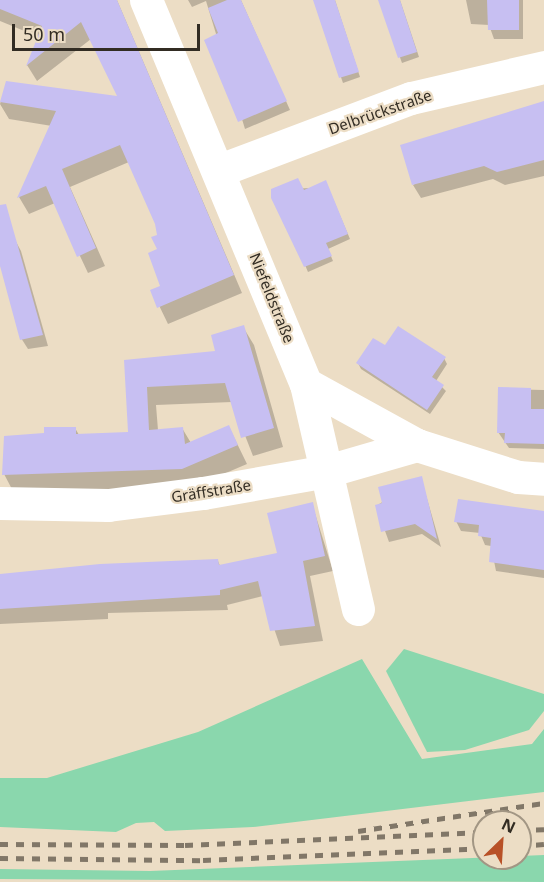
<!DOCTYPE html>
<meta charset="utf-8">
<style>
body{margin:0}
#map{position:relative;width:544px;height:882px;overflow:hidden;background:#ecddc5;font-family:"Noto Sans",sans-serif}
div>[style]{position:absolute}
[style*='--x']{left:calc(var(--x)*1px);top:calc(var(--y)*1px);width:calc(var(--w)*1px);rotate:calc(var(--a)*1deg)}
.green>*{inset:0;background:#8ad7ad}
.shadow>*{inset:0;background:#0003}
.building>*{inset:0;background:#c7bff2}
.minor>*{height:33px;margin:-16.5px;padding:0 16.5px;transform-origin:16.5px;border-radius:16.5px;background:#fff}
.rail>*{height:4.5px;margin-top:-2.25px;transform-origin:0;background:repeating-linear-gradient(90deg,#817768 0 8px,transparent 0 16px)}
span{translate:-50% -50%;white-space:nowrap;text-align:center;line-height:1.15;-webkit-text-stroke:4.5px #ecddc5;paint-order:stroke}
.street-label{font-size:15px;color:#322c23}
.north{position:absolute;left:472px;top:810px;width:60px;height:60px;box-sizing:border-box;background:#ecddc5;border:2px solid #a29684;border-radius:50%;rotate:25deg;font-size:16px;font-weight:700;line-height:24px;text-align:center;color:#322c23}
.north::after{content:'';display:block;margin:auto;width:21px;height:27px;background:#b85127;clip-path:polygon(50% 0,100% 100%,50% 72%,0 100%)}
.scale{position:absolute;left:12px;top:24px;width:188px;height:27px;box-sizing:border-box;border:3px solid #322c23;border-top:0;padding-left:8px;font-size:18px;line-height:21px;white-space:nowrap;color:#322c23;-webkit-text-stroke:4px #ecddc5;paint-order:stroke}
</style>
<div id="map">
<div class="green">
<i style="clip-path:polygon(404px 649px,544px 694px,544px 711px,529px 730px,465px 750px,427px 752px,386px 671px)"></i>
<i style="clip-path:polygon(362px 659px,422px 759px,532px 744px,544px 729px,544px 792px,253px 827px,165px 831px,154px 822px,136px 823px,116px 832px,0 827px,0 778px,47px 778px,198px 732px)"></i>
<i style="clip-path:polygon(544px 855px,544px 882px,0 879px,0 869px,150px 871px)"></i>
</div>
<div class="shadow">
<i style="clip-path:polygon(0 0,117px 0,242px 293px,168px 324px,152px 291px,162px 287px,157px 224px,129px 162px,70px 187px,105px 266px,88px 273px,55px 203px,29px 214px,19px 197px,52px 126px,9px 119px,0 104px,7px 82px,119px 98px,91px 39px,37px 81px,27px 65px,39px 37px,0 21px)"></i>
<i style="clip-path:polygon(188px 0,241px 0,290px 110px,245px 129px,206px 1px,192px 7px)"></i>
<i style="clip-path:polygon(314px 0,335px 0,360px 77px,343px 83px)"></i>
<i style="clip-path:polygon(379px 0,400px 0,419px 57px,402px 63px)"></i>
<i style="clip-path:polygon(466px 0,523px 0,523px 39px,494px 39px,489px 25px,471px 24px)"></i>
<i style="clip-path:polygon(544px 105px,544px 176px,505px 185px,493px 179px,421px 198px,413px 185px)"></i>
<i style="clip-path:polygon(328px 187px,350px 239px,328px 249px,333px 261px,308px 272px,273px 190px)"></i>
<i style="clip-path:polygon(15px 240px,21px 251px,48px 346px,28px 349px,21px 338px,0 259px,0 245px)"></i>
<i style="clip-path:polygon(243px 327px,254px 345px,283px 447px,253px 456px,232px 402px,156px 405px,158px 430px,182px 428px,191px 443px,229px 427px,247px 464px,193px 487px,14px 493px,4px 474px,46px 434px,75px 428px,79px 435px,130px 433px,125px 362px,217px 352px)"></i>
<i style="clip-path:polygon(385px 347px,444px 358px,447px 364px,436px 381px,446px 391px,430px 414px,361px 369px,358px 363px)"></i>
<i style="clip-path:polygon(499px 389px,544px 390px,544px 449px,509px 448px,498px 432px)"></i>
<i style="clip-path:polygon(421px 478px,441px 547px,422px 534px,389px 542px,376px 506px)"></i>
<i style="clip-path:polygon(312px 504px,333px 571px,310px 576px,323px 641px,280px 646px,263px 596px,227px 605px,228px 610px,108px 613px,108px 619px,0 624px,0 630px,0 577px,218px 561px,220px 566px,279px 554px)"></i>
<i style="clip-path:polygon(544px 515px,544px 578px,496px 571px,491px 546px,485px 545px,480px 533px,461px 531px,456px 521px)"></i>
</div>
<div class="building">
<i style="clip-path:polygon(0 0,117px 0,234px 275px,157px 308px,150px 290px,160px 286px,148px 253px,157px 249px,151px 237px,157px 235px,155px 224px,120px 145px,62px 169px,96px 248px,77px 257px,46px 186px,17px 198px,56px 111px,0 102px,6px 81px,117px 96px,81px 22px,26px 66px,42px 26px,0 9px)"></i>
<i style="clip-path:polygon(227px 0,241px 0,287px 101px,238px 122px,204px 40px,218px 33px,208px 8px)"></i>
<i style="clip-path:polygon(313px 0,335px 0,359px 72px,339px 78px)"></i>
<i style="clip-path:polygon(378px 0,400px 0,417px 52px,398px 58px)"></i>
<i style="clip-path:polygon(487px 0,519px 0,519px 30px,488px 30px)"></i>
<i style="clip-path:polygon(544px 101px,544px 160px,497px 172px,484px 166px,412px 185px,400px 145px)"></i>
<i style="clip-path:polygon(298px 178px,304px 190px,326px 180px,348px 234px,326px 243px,332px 256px,304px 267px,271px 198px,271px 189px)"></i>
<i style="clip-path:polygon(6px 204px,43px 335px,20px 340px,0 266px,0 205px)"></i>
<i style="clip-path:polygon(244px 325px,274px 428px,241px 438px,225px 383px,147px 387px,149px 430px,183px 427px,185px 444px,229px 425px,238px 445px,182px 469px,2px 475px,4px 436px,44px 433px,44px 427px,76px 427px,76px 434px,128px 432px,124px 360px,215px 351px,211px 335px)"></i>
<i style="clip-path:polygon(398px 326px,446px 357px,432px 377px,444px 385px,427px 410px,356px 363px,373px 338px,385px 345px)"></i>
<i style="clip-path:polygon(498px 387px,531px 388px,531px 409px,544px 409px,544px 444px,504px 443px,505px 433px,497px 433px)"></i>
<i style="clip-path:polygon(422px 476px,437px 539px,415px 524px,381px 532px,375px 505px,382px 503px,378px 487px)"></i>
<i style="clip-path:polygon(458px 499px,544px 511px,544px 570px,489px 562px,491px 538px,478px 536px,479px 525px,454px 522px)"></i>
<i style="clip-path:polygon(313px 502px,325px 556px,303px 561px,315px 626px,270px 631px,258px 581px,220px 590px,220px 595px,0 609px,0 574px,100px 564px,218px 559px,219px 565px,277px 553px,267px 513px)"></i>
</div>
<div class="minor">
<i style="--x:146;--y:0;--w:416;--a:67.4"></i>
<i style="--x:306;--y:384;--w:231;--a:77"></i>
<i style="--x:220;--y:170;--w:204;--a:-20.7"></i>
<i style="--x:411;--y:98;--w:137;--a:-13.1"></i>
<i style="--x:306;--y:384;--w:127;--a:28.8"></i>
<i style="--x:0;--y:503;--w:108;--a:1.1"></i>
<i style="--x:108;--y:505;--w:96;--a:-7.2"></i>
<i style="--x:203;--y:493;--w:126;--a:-10.1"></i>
<i style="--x:327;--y:471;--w:94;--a:-16.1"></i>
<i style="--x:417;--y:445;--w:106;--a:17.6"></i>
<i style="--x:518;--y:477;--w:26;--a:4"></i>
</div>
<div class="rail">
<i style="--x:520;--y:830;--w:24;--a:-2"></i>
<i style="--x:358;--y:831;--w:188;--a:-8.6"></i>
<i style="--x:0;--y:844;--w:185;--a:0.3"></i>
<i style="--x:185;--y:845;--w:299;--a:-2.5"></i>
<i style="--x:520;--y:846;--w:24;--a:-5"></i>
<i style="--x:0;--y:858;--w:203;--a:0.6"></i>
<i style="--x:203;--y:860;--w:281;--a:-2.4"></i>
</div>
<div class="street-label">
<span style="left:380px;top:112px;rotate:-19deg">Delbrückstraße</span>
<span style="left:272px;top:298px;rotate:68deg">Niefeldstraße</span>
<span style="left:211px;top:491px;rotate:-9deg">Gräffstraße</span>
</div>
<div class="north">N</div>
<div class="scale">50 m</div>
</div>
